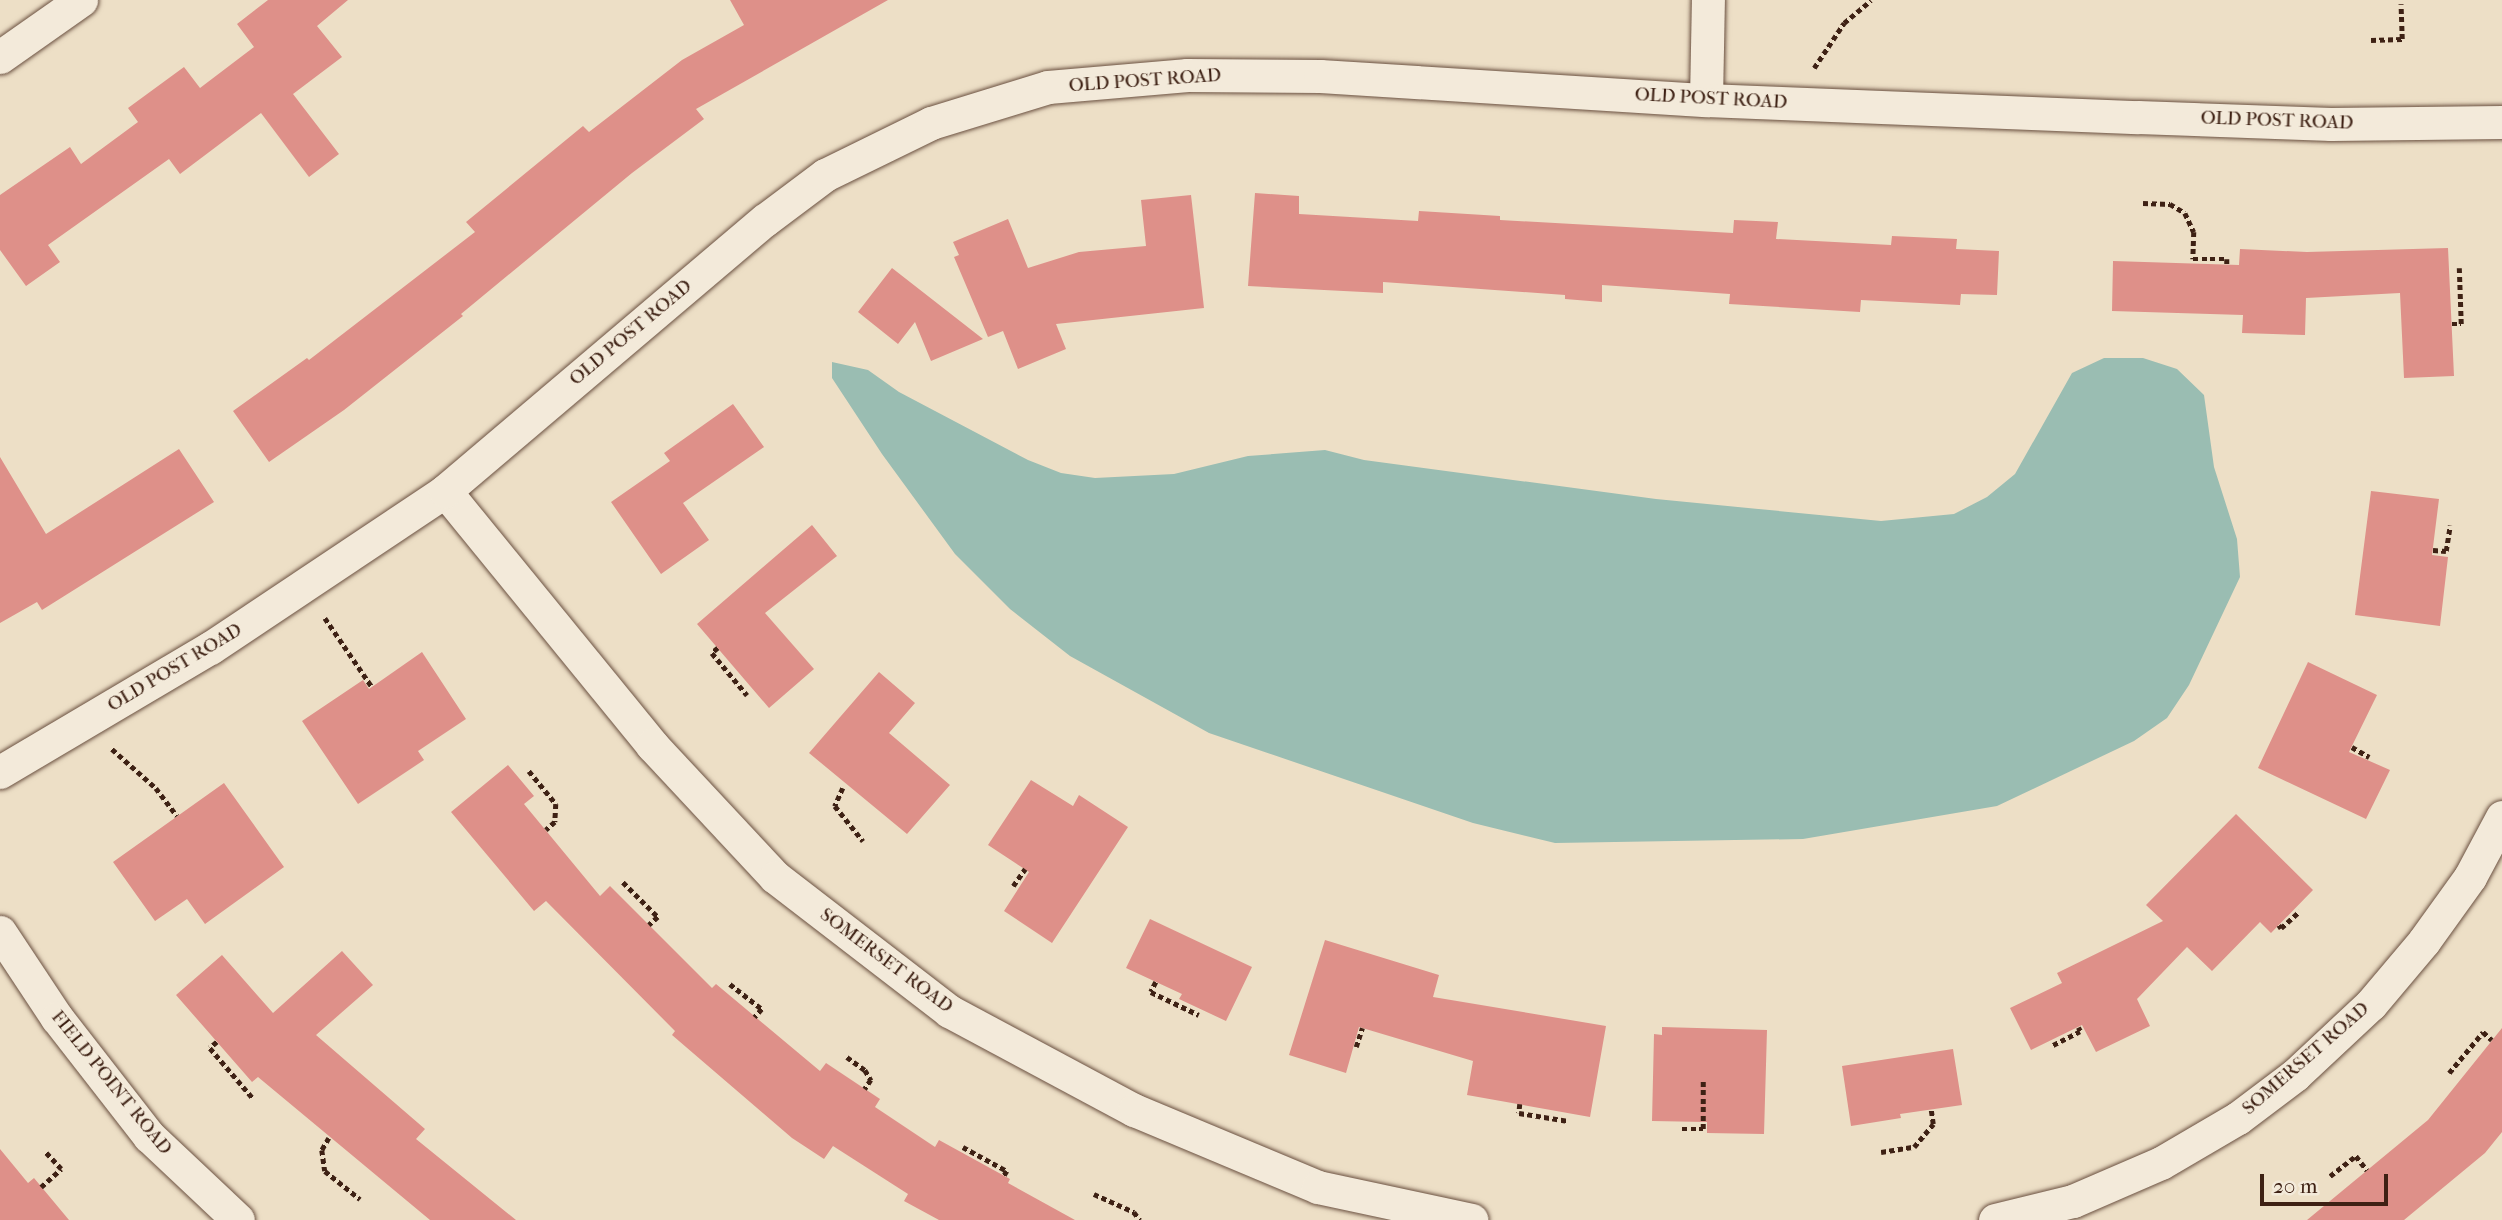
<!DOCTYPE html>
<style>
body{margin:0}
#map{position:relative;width:2502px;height:1220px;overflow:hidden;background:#eddfc6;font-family:"IM FELL French Canon",serif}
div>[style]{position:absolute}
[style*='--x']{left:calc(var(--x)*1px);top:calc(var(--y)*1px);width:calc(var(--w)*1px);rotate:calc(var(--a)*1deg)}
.water>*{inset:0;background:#9abdb2}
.building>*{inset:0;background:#de9089}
.path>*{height:4.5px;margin-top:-2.25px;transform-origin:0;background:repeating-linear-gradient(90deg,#3e2114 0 5px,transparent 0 8.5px)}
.roads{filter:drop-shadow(0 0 2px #6a5040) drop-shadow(0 0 2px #6a5040)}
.street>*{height:33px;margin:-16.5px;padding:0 16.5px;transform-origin:16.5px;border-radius:16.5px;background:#f3eada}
span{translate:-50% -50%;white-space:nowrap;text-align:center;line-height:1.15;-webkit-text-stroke:5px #f3eada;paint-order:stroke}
.street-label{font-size:19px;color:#3e2114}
.scale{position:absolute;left:2260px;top:1174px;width:128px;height:32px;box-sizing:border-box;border:4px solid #3e2114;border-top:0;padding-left:9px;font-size:21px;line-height:24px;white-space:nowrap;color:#3e2114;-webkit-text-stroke:5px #f3eada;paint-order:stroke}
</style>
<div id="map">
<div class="water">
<i style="clip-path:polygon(2104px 358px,2143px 358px,2177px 369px,2204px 395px,2214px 467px,2237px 539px,2240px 577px,2189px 685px,2167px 718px,2134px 741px,1997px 806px,1803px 839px,1555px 843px,1473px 823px,1209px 733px,1070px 656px,1010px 609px,955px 554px,882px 454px,832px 378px,832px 362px,868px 370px,899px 392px,1028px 460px,1061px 473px,1095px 478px,1174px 474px,1248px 456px,1325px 450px,1364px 460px,1656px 499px,1881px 521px,1954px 514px,1987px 497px,2015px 474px,2072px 373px)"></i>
</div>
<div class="building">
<i style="clip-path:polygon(268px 0,348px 0,317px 26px,342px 57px,293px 94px,339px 154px,309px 177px,261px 113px,180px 174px,169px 159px,48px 245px,60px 262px,26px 286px,0 250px,0 195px,70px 147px,81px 164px,138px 122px,128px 108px,184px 67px,200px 88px,254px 47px,237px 24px)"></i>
<i style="clip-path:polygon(730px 0,888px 0,696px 109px,704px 119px,632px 173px,461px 314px,463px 316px,344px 410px,269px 462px,233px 411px,307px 358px,309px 360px,475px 232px,466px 222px,583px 126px,589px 132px,682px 60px,744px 25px)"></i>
<i style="clip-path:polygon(1255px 193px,1299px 196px,1299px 214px,1418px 221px,1419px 211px,1500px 216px,1500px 220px,1733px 233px,1734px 220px,1778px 222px,1776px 239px,1891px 245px,1892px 236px,1957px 239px,1956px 249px,1999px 251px,1997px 295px,1961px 294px,1960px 305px,1861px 300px,1860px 312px,1729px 304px,1730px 294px,1602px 285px,1602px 302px,1565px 299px,1565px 295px,1383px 282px,1383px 293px,1248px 286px)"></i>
<i style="clip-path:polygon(1191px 195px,1204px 308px,1056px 324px,1066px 349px,1018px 369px,1003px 331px,988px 337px,954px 257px,959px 255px,953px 242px,1008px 219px,1028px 268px,1079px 252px,1146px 246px,1141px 200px)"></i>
<i style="clip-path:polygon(2448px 248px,2454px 376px,2404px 378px,2400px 293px,2306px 298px,2305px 335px,2242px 333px,2243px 315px,2112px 311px,2113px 261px,2239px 265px,2240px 249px,2307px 252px)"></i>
<i style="clip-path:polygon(892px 268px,983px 339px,931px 361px,915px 322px,898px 344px,858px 312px)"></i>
<i style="clip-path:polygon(733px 404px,764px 447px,683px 503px,709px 540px,661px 574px,611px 502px,670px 461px,664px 453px)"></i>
<i style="clip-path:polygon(179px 449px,214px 502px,42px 610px,37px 602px,0 623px,0 457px,46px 534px)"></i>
<i style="clip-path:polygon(2371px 491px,2439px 499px,2432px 555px,2448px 557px,2440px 626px,2355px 615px)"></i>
<i style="clip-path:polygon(812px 525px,837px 556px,765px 613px,814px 669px,769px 708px,697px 624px)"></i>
<i style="clip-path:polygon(422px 652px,466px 719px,418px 751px,424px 760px,358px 804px,302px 721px,363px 680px,369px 689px)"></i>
<i style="clip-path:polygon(2308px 662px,2377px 695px,2349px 752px,2390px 770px,2366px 819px,2258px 768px)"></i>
<i style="clip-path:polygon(879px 672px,915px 703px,889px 733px,950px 785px,907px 834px,809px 753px)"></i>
<i style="clip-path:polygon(508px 765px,534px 796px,524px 804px,600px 896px,610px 886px,712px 988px,716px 984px,820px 1071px,826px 1063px,880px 1099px,875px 1107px,935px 1147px,939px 1140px,1010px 1179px,1008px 1183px,1075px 1220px,939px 1220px,904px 1201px,908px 1194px,833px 1146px,824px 1159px,792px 1138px,672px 1035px,675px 1031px,546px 901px,534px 911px,451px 812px)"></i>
<i style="clip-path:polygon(1031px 780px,1073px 806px,1079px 795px,1128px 827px,1052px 943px,1004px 911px,1029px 872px,988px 845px)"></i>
<i style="clip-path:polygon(224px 783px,284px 867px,205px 924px,187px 899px,155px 921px,113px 862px)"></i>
<i style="clip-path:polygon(2236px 814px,2313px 890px,2271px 933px,2260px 922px,2212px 971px,2187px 947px,2137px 999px,2150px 1026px,2096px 1052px,2082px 1025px,2031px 1050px,2010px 1008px,2062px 983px,2057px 973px,2163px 921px,2146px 905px)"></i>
<i style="clip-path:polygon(1150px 919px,1252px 967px,1226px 1021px,1179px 999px,1182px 994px,1126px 968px)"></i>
<i style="clip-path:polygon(1325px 940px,1439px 975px,1433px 997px,1606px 1026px,1590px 1117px,1467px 1095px,1473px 1061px,1359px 1027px,1346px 1073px,1289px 1055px)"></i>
<i style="clip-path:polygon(342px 951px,373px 985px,316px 1035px,425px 1129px,416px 1139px,516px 1220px,430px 1220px,258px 1077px,252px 1082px,176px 995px,222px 955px,273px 1013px)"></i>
<i style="clip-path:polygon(1662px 1027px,1767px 1030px,1764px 1134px,1707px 1133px,1707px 1122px,1652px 1121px,1654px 1034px,1662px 1035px)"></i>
<i style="clip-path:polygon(2502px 1028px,2502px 1132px,2485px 1153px,2404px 1220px,2307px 1220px,2428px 1120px)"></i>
<i style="clip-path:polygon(1953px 1049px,1962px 1105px,1900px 1114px,1901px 1118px,1851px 1126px,1842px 1066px)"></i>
<i style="clip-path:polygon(0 1149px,28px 1183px,34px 1178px,69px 1220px,0 1220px)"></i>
</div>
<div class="path">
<i style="--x:2371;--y:40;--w:31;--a:-2"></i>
<i style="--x:2402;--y:39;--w:35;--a:-92"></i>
<i style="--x:1814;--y:68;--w:54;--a:-56.3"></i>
<i style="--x:1844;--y:23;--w:35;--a:-40"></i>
<i style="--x:2143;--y:203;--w:27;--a:2"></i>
<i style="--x:2170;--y:204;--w:17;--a:31"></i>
<i style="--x:2185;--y:213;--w:21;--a:65"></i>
<i style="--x:2194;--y:232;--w:27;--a:92"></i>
<i style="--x:2193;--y:259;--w:34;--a:0"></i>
<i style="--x:2227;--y:259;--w:5;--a:90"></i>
<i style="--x:2452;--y:324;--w:9;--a:0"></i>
<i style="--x:2461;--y:324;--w:56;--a:-92"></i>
<i style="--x:2433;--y:550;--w:13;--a:4"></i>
<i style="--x:2446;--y:551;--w:26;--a:-81"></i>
<i style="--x:325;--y:618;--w:83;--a:55.7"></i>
<i style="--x:718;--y:648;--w:8;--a:140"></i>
<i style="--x:712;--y:653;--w:55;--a:50.2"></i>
<i style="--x:2352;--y:747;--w:20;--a:30"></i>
<i style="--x:112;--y:749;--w:59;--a:41.6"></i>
<i style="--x:156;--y:788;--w:35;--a:53"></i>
<i style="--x:529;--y:771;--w:43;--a:50.7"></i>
<i style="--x:556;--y:804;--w:18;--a:93"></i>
<i style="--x:555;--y:822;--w:12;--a:138"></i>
<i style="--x:843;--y:788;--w:20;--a:114"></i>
<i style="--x:835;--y:806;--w:45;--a:51.3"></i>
<i style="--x:623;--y:882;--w:49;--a:45"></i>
<i style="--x:658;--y:917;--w:12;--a:138"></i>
<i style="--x:1013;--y:886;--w:21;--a:-55"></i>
<i style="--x:2279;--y:925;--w:4;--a:56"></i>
<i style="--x:2281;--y:928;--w:25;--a:-42"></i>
<i style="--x:1156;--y:982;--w:11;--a:117"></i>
<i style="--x:1151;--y:992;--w:53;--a:25.6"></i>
<i style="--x:730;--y:984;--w:41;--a:38"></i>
<i style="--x:762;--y:1009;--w:11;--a:131"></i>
<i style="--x:217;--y:1042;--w:9;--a:139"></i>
<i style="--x:210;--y:1048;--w:65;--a:49.4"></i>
<i style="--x:2053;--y:1045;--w:30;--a:-27"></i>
<i style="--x:2080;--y:1031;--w:4;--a:-117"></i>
<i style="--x:1356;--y:1047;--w:20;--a:-72"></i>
<i style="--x:847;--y:1057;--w:22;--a:36"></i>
<i style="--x:865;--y:1070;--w:12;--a:59"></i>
<i style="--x:871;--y:1080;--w:11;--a:124"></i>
<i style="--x:2449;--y:1073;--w:53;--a:-50.3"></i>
<i style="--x:2483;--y:1032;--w:12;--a:42"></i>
<i style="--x:1520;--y:1104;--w:9;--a:96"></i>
<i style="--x:1519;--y:1113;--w:50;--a:9.3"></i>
<i style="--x:1682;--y:1129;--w:21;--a:0"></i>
<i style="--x:1703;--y:1129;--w:50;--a:-90"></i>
<i style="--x:329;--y:1138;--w:14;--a:120"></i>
<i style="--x:322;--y:1150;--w:21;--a:82"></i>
<i style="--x:325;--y:1171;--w:45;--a:38.7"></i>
<i style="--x:963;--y:1147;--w:50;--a:28.6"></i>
<i style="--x:1007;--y:1171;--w:6;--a:121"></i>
<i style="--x:1881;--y:1152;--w:33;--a:-9"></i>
<i style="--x:1914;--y:1147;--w:30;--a:-50"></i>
<i style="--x:1933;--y:1124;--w:15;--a:-98"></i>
<i style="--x:2330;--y:1176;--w:33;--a:-38"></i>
<i style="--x:2356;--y:1156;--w:18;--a:52"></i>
<i style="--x:41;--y:1187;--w:27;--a:-42"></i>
<i style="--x:61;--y:1169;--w:25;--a:-133"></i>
<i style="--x:1094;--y:1194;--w:44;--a:24.2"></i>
<i style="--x:1134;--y:1212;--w:10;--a:53"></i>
</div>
<div class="roads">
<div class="street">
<i style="--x:0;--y:57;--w:99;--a:-35.1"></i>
<i style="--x:1706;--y:100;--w:100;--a:-88.9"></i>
<i style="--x:445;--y:491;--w:328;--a:50.8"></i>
<i style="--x:652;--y:745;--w:180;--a:47"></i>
<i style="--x:775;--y:877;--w:220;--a:37.6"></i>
<i style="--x:949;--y:1011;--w:210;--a:28.2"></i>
<i style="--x:1134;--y:1110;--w:199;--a:22.7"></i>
<i style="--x:1318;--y:1187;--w:157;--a:12.1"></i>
<i style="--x:0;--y:772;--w:244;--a:-30.6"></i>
<i style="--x:210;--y:648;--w:283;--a:-33.7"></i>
<i style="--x:445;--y:491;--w:419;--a:-40.3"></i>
<i style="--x:765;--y:220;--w:75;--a:-36.9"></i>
<i style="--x:825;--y:175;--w:118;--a:-26.1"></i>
<i style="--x:931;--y:123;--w:122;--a:-17.1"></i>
<i style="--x:1048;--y:87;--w:140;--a:-4.9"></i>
<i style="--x:1187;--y:75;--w:133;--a:0.4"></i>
<i style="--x:1320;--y:76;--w:387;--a:3.6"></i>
<i style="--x:1706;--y:100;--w:432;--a:2.3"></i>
<i style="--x:2138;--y:117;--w:193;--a:2.1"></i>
<i style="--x:2331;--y:124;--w:171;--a:-0.7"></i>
<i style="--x:0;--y:932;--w:103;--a:56.5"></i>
<i style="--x:57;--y:1018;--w:150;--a:52.1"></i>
<i style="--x:149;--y:1136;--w:122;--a:43.3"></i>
<i style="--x:1995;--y:1220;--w:80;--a:-13.7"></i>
<i style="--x:2073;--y:1201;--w:96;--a:-23.4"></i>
<i style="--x:2161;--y:1163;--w:89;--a:-30.3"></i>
<i style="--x:2238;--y:1118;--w:71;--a:-37"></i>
<i style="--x:2295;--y:1075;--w:104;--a:-43.1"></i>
<i style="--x:2371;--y:1004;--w:82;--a:-49.9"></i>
<i style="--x:2424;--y:941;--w:79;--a:-54.3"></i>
<i style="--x:2470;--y:877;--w:68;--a:-61.9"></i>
</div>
</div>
<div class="street-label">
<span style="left:1145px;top:81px;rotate:-4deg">OLD POST ROAD</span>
<span style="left:1711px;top:99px;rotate:3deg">OLD POST ROAD</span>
<span style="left:2277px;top:121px;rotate:2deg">OLD POST ROAD</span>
<span style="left:631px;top:333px;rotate:-40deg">OLD POST ROAD</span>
<span style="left:175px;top:668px;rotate:-31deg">OLD POST ROAD</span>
<span style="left:886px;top:961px;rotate:37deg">SOMERSET ROAD</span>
<span style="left:2306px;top:1059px;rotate:-41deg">SOMERSET ROAD</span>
<span style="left:111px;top:1083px;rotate:51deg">FIELD POINT ROAD</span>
</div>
<div class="scale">20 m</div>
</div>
